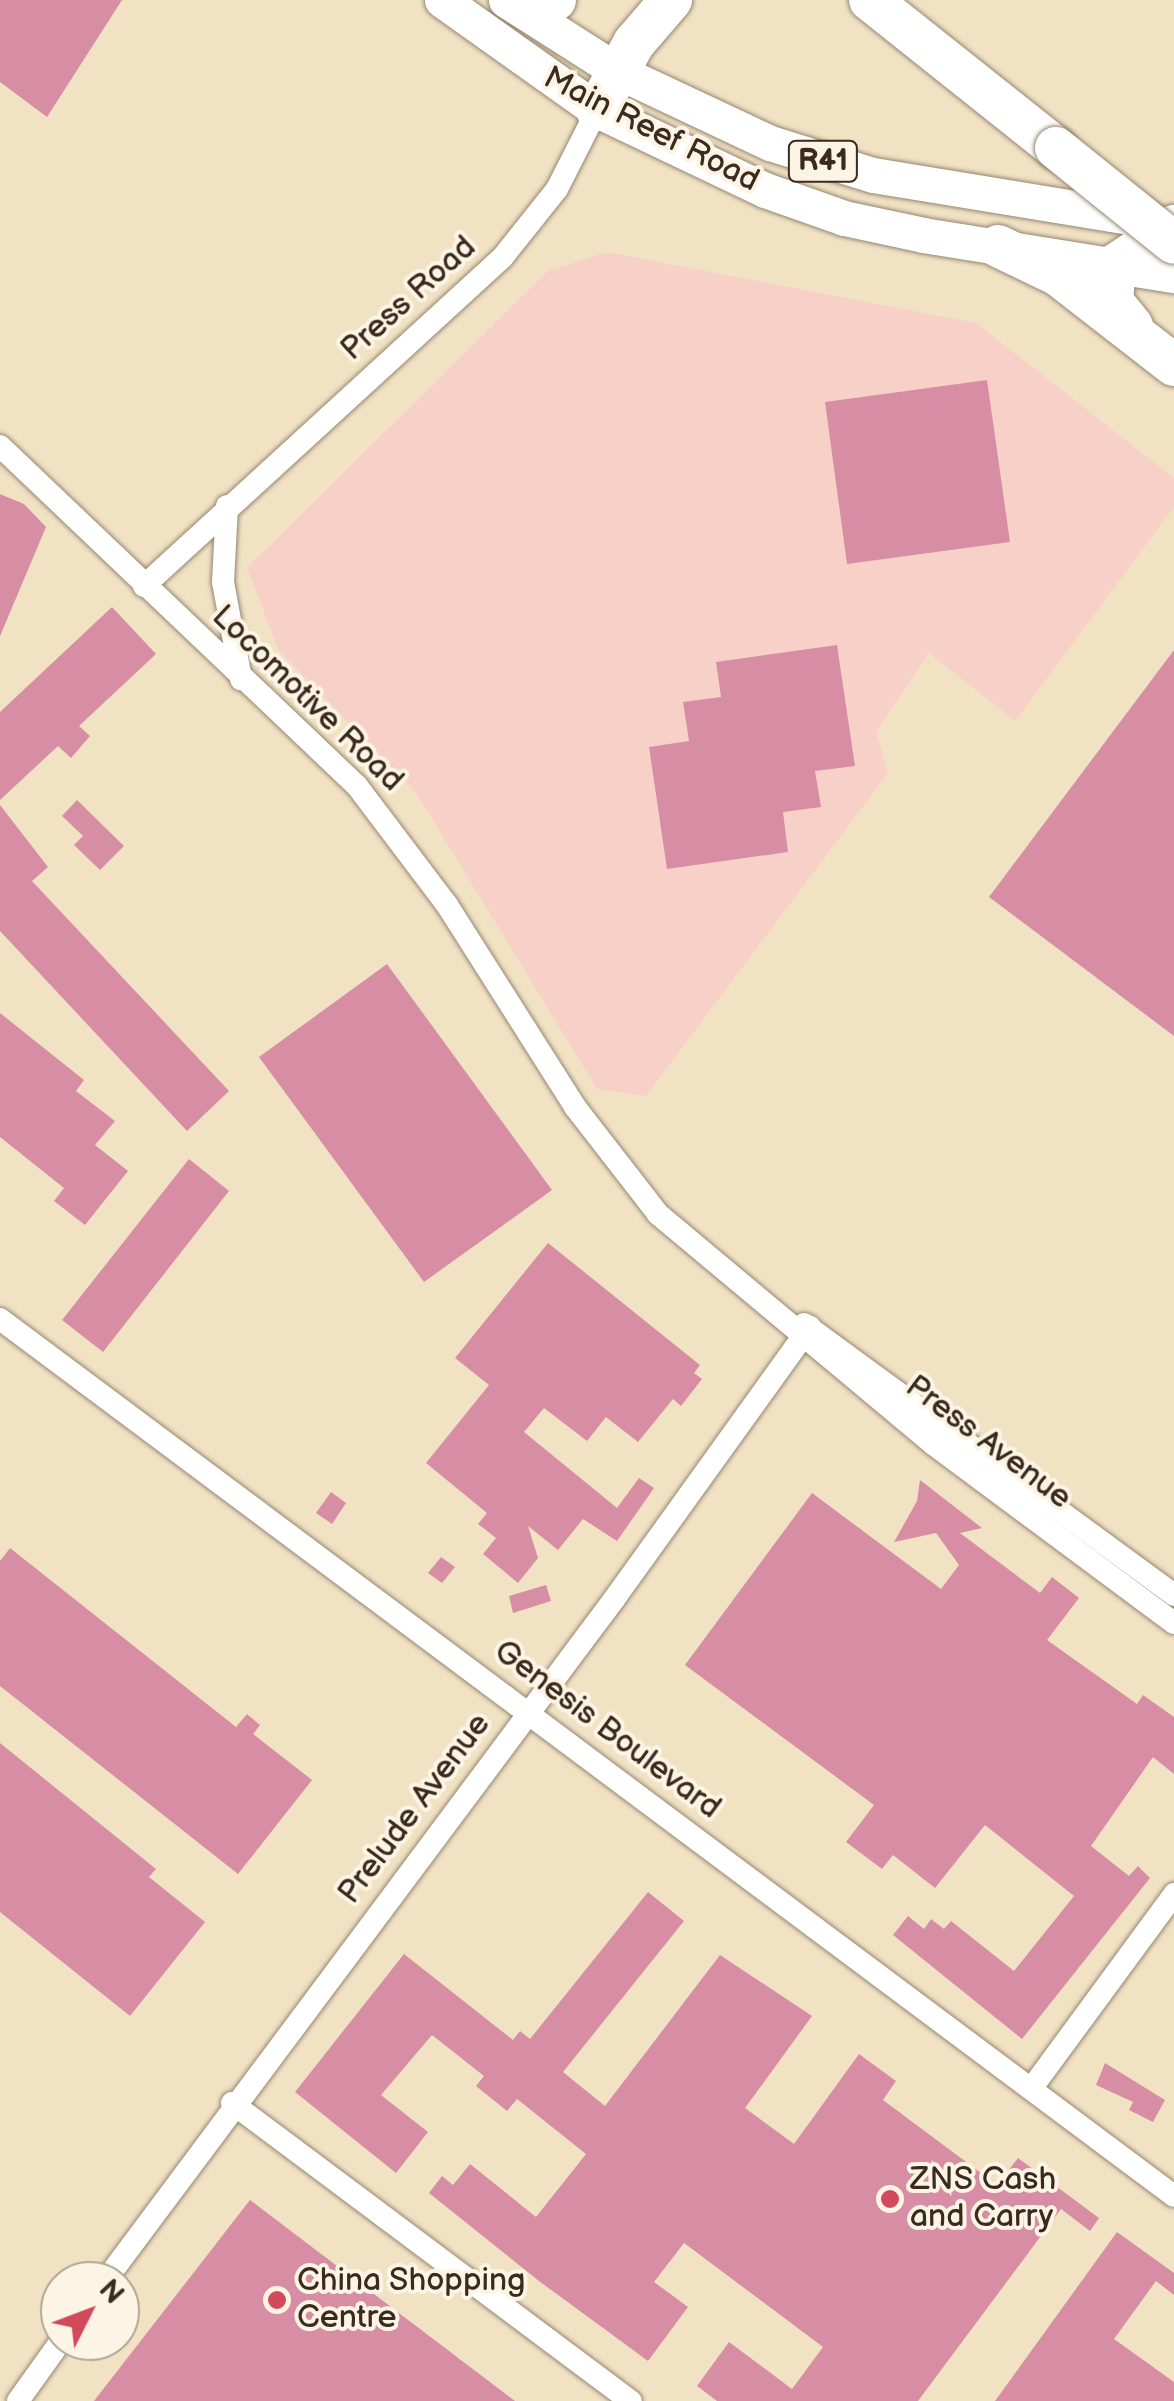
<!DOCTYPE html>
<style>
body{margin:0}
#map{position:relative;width:1174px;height:2401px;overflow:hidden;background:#f1e2c4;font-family:"Balsamiq Sans",sans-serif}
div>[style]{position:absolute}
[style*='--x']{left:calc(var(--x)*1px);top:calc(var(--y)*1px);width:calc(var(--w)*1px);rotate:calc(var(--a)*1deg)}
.built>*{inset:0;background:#f7d1c7}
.building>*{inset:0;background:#d78ea4}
.roads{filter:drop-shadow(0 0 2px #968671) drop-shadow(0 0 2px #968671)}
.street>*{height:22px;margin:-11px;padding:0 11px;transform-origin:11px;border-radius:11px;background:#fff}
.primary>*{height:35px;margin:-17.5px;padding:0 17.5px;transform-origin:17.5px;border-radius:17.5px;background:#fff}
.highway>*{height:42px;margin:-21px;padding:0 21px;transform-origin:21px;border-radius:21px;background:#fff}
.bridges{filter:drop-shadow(0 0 2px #968671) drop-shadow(0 0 2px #968671)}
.highway-bridge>*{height:42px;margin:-21px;padding:0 21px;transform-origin:21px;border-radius:21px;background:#fff}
.dots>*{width:28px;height:28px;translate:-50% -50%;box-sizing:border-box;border:5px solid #fcf5e5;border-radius:50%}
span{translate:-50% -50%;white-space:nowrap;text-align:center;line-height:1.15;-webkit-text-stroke:8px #fcf5e5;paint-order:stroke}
.shield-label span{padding:2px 8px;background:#fcf5e5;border:2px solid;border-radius:8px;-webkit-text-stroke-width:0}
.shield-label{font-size:30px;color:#3b2a1e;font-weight:700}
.street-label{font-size:32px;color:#3b2a1e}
.poi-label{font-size:32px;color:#3b2a1e}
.left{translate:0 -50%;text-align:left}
.north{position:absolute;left:40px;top:2261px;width:100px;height:100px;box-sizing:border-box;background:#fcf5e5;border:2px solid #afa495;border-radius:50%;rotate:48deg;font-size:28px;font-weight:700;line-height:40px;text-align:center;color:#3b2a1e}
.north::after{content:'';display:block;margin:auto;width:35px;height:45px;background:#d1495b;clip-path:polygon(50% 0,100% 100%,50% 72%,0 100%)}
</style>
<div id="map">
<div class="built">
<i style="clip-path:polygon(607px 252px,976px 323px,1174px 478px,1174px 507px,1015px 721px,929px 653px,876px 732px,888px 773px,646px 1096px,597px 1089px,417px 794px,279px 651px,247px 568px,548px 271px)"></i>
</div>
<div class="building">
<i style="clip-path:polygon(0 0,122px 0,47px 117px,0 82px)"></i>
<i style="clip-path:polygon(987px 380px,1010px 542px,847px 564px,825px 402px)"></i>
<i style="clip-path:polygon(0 494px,24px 504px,46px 527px,0 636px)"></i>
<i style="clip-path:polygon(112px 607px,156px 654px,79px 726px,90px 736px,71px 758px,58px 746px,0 800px,0 712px)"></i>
<i style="clip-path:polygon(837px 645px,855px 766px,815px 771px,821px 807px,783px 812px,788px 852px,667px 869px,649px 747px,689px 741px,683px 702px,721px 697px,716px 662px)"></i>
<i style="clip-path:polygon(1174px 650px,1174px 1036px,989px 897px)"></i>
<i style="clip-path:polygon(77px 800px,124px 846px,100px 870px,74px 845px,83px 836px,62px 816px)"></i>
<i style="clip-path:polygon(0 805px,48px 867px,32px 881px,229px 1091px,187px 1131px,0 931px)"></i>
<i style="clip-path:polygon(387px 964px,552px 1190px,424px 1282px,259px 1057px)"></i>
<i style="clip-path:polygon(0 1013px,84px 1080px,76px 1091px,115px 1121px,95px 1145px,128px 1171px,85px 1225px,54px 1201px,64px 1188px,0 1137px)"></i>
<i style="clip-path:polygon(189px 1159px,229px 1191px,103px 1352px,62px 1320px)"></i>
<i style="clip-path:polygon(548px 1243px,700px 1365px,694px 1373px,702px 1379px,681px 1406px,673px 1399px,638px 1442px,606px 1417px,587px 1441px,544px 1408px,524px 1432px,617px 1508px,639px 1478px,654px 1488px,617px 1541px,583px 1519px,558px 1550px,528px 1526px,538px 1558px,518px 1583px,483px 1554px,496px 1538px,478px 1524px,487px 1513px,426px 1463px,489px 1385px,455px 1358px)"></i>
<i style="clip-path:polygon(920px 1480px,982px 1528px,960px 1533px,1040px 1593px,1052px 1577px,1079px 1598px,1047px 1640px,1137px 1704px,1143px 1695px,1174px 1717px,1174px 1774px,1153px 1757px,1091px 1846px,1129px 1876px,1138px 1866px,1150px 1878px,1022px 2039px,893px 1935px,908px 1916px,924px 1929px,931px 1919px,944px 1929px,951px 1921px,1014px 1971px,1074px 1896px,985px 1825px,935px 1888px,893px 1855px,882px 1869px,846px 1842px,874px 1805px,685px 1665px,812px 1493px,941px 1589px,959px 1565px,936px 1533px,894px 1542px,917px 1501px)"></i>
<i style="clip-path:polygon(331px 1492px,346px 1503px,332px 1524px,316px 1513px)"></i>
<i style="clip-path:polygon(10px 1548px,236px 1727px,247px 1714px,260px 1725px,253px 1734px,312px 1780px,238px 1874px,0 1686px,0 1561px)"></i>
<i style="clip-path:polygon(441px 1557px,455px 1567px,442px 1583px,428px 1573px)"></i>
<i style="clip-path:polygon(546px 1585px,551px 1601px,513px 1613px,509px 1596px)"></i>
<i style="clip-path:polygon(0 1743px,156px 1869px,149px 1877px,205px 1922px,130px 2016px,0 1912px)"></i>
<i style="clip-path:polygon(648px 1892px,684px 1921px,563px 2072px,605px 2106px,720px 1955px,812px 2016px,745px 2108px,794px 2144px,859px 2054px,896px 2081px,883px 2100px,997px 2185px,1018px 2158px,1099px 2218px,1090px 2231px,1061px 2209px,918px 2401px,717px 2401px,697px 2386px,729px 2342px,792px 2389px,823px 2347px,684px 2243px,654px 2282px,688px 2307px,648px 2361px,539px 2281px,429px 2193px,442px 2176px,453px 2185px,470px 2164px,536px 2217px,586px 2154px,517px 2099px,507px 2111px,476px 2086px,484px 2076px,432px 2035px,381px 2095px,428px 2132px,396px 2173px,295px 2092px,404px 1954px,513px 2040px,520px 2031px,530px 2039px)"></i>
<i style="clip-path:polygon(1105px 2063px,1165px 2100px,1153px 2122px,1129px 2110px,1133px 2102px,1096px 2085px)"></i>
<i style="clip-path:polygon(250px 2200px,515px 2401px,94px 2401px)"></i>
<i style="clip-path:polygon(1117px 2232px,1174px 2273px,1174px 2295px,1156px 2281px,1114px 2339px,1174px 2382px,1174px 2401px,995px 2401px)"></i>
</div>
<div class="roads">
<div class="street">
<i style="--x:0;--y:446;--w:493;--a:43.6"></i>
<i style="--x:357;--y:786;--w:149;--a:52.9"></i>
<i style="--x:447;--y:905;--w:239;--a:57.6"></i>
<i style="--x:575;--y:1107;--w:135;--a:52.2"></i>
<i style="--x:658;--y:1214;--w:359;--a:39.9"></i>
<i style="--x:933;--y:1444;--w:300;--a:36.6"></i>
<i style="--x:227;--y:506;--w:76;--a:93"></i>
<i style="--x:223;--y:582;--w:99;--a:79.5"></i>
<i style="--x:144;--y:586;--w:486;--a:-42.5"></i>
<i style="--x:502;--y:258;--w:88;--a:-51.4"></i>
<i style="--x:557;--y:189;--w:89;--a:-63.1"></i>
<i style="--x:0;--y:1319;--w:1465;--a:36.76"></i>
<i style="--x:804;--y:1324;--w:459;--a:36.2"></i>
<i style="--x:1031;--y:2089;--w:242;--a:-53.7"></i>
<i style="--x:232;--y:2103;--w:498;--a:36.8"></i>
<i style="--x:105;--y:2281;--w:852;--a:-53.25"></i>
<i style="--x:615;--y:1598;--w:334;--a:-54.3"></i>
<i style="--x:18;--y:2401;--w:74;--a:-54.4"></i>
</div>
<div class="primary">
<i style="--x:442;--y:0;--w:190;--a:35.4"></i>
<i style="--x:597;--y:110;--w:186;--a:25.5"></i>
<i style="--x:765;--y:190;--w:84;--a:19.5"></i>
<i style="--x:844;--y:218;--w:81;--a:12.1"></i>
<i style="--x:923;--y:235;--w:254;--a:9.1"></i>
<i style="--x:506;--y:0;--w:134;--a:32.5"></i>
<i style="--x:619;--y:72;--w:167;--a:25.2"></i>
<i style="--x:770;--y:143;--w:108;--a:17.3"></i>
<i style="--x:873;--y:175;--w:280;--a:9.3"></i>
</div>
<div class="highway">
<i style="--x:536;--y:0;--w:19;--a:0"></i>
<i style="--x:870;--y:0;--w:238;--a:38.5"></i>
<i style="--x:597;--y:110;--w:77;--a:-61.1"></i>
<i style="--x:634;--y:43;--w:57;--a:-49.3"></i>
<i style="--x:998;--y:246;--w:67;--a:25.8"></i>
<i style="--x:1058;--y:275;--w:147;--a:37.8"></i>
<i style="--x:1132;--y:326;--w:32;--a:-129"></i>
<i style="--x:1112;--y:301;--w:36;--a:-85"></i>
<i style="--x:1115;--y:265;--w:71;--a:-33.5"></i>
</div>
</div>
<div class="bridges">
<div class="highway-bridge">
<i style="--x:1056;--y:148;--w:151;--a:38.8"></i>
</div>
</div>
<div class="dots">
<i style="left:890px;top:2199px;background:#d1495b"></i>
<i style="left:277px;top:2300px;background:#d1495b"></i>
</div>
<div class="shield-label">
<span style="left:823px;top:161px">R41</span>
</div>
<div class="street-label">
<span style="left:651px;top:130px;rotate:27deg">Main Reef Road</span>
<span style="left:409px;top:299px;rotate:-42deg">Press Road</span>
<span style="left:307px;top:699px;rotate:44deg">Locomotive Road</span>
<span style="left:988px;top:1443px;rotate:37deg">Press Avenue</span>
<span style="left:607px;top:1730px;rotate:37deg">Genesis Boulevard</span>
<span style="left:415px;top:1809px;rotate:-53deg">Prelude Avenue</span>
</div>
<div class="poi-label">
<span class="left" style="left:910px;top:2199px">ZNS Cash<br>and Carry</span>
<span class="left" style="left:297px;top:2300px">China Shopping<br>Centre</span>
</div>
<div class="north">N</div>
</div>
